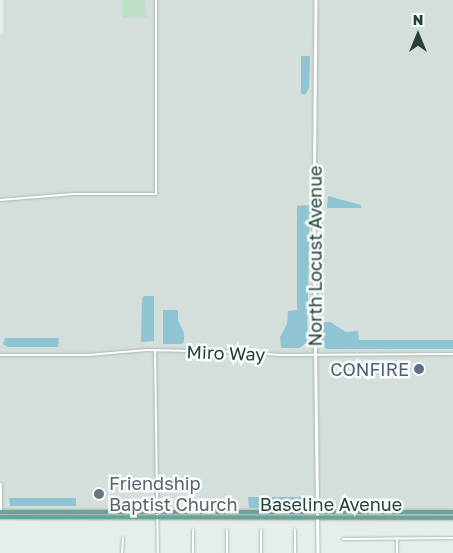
<!DOCTYPE html>
<style>
body{margin:0}
#map{position:relative;width:453px;height:553px;overflow:hidden;background:#e6eeeb;font-family:"Golos Text",sans-serif}
div>[style]{position:absolute}
[style*='--x']{left:calc(var(--x)*1px);top:calc(var(--y)*1px);width:calc(var(--w)*1px);rotate:calc(var(--a)*1deg)}
.built>*{inset:0;background:#d4deda}
.green>*{inset:0;background:#bfdfc9}
.water>*{inset:0;background:#8fc5d2}
.roads{filter:drop-shadow(0 0 1px #a8b7b2) drop-shadow(0 0 1px #a8b7b2)}
.minor>*{height:2px;margin:-1px;padding:0 1px;transform-origin:1px;border-radius:1px;background:#fff}
.tertiary>*{height:2.5px;margin:-1.25px;padding:0 1.25px;transform-origin:1.25px;border-radius:1.25px;background:#fff}
.secondary>*{height:3px;margin:-1.5px;padding:0 1.5px;transform-origin:1.5px;border-radius:1.5px;background:#fff}
.primary>*{height:4px;margin:-2px;padding:0 2px;transform-origin:2px;border-radius:2px;background:#6ba497}
.dots>*{width:14px;height:14px;translate:-50% -50%;box-sizing:border-box;border:2px solid #f7fbf9;border-radius:50%}
span{translate:-50% -50%;white-space:nowrap;text-align:center;line-height:1.15;-webkit-text-stroke:5px #f7fbf9;paint-order:stroke}
.street-label{font-size:18px;color:#24413a}
.service-label{font-size:18px;color:#4e5e75}
.right{translate:-100% -50%;text-align:right}
.worship-label{font-size:18px;color:#5b616d}
.left{translate:0 -50%;text-align:left}
.north{position:absolute;left:393px;top:10px;width:50px;height:50px;-webkit-text-stroke:4px #f7fbf9;paint-order:stroke;rotate:0deg;font-size:14px;font-weight:700;line-height:20px;text-align:center;color:#24413a}
.north::after{content:'';display:block;margin:auto;width:18px;height:22px;background:#24413a;clip-path:polygon(50% 0,100% 100%,50% 72%,0 100%)}
</style>
<div id="map">
<div class="built">
<i style="clip-path:polygon(3px 0,453px 0,453px 509px,0 510px,0 35px,3px 34px)"></i>
</div>
<div class="green">
<i style="clip-path:polygon(122px 0,144px 0,147px 17px,122px 18px)"></i>
</div>
<div class="water">
<i style="clip-path:polygon(301px 56px,310px 56px,309px 88px,305px 95px,301px 93px)"></i>
<i style="clip-path:polygon(328px 196px,361px 205px,361px 208px,327px 208px)"></i>
<i style="clip-path:polygon(310px 205px,307px 343px,299px 348px,281px 348px,280px 337px,287px 324px,288px 311px,297px 310px,297px 206px)"></i>
<i style="clip-path:polygon(144px 296px,154px 296px,154px 341px,141px 342px,142px 299px)"></i>
<i style="clip-path:polygon(163px 310px,178px 310px,178px 320px,184px 333px,184px 342px,181px 344px,163px 344px)"></i>
<i style="clip-path:polygon(322px 322px,330px 322px,346px 332px,358px 331px,359px 340px,453px 340px,453px 349px,326px 349px,322px 344px)"></i>
<i style="clip-path:polygon(5px 338px,59px 338px,58px 347px,8px 347px,3px 344px)"></i>
<i style="clip-path:polygon(248px 497px,307px 497px,307px 508px,249px 508px)"></i>
<i style="clip-path:polygon(9px 498px,76px 498px,76px 506px,10px 506px)"></i>
</div>
<div class="roads">
<div class="minor">
<i style="--x:0;--y:200;--w:73;--a:-4.7"></i>
<i style="--x:73;--y:194;--w:83;--a:0"></i>
<i style="--x:156;--y:194;--w:194;--a:-90"></i>
<i style="--x:155;--y:350;--w:203;--a:89.2"></i>
<i style="--x:0;--y:355;--w:88;--a:0"></i>
<i style="--x:88;--y:355;--w:59;--a:-4.8"></i>
<i style="--x:147;--y:350;--w:94;--a:1.2"></i>
<i style="--x:241;--y:352;--w:40;--a:4.3"></i>
<i style="--x:281;--y:355;--w:172;--a:-0.3"></i>
<i style="--x:261;--y:530;--w:23;--a:90"></i>
<i style="--x:295;--y:530;--w:23;--a:90"></i>
<i style="--x:343;--y:539;--w:110;--a:-0.5"></i>
<i style="--x:122;--y:553;--w:15;--a:-86"></i>
<i style="--x:193;--y:553;--w:23;--a:-90"></i>
<i style="--x:227;--y:553;--w:23;--a:-90"></i>
<i style="--x:397;--y:553;--w:15;--a:-90"></i>
</div>
<div class="tertiary">
<i style="--x:316;--y:0;--w:223;--a:90.5"></i>
<i style="--x:314;--y:223;--w:330;--a:89.3"></i>
</div>
<div class="secondary">
<i style="--x:0;--y:484;--w:28;--a:90"></i>
</div>
<div class="primary">
<i style="--x:0;--y:512;--w:453;--a:0"></i>
<i style="--x:0;--y:517;--w:453;--a:0.1"></i>
</div>
</div>
<div class="dots">
<i style="left:419px;top:369px;background:#5c6f8a"></i>
<i style="left:99px;top:494px;background:#6b7280"></i>
</div>
<div class="street-label">
<span style="left:315px;top:256px;rotate:-90deg">North Locust Avenue</span>
<span style="left:226px;top:353px;rotate:2deg">Miro Way</span>
<span style="left:331px;top:504px">Baseline Avenue</span>
</div>
<div class="service-label">
<span class="right" style="left:409px;top:369px">CONFIRE</span>
</div>
<div class="worship-label">
<span class="left" style="left:109px;top:494px">Friendship<br>Baptist Church</span>
</div>
<div class="north">N</div>
</div>
